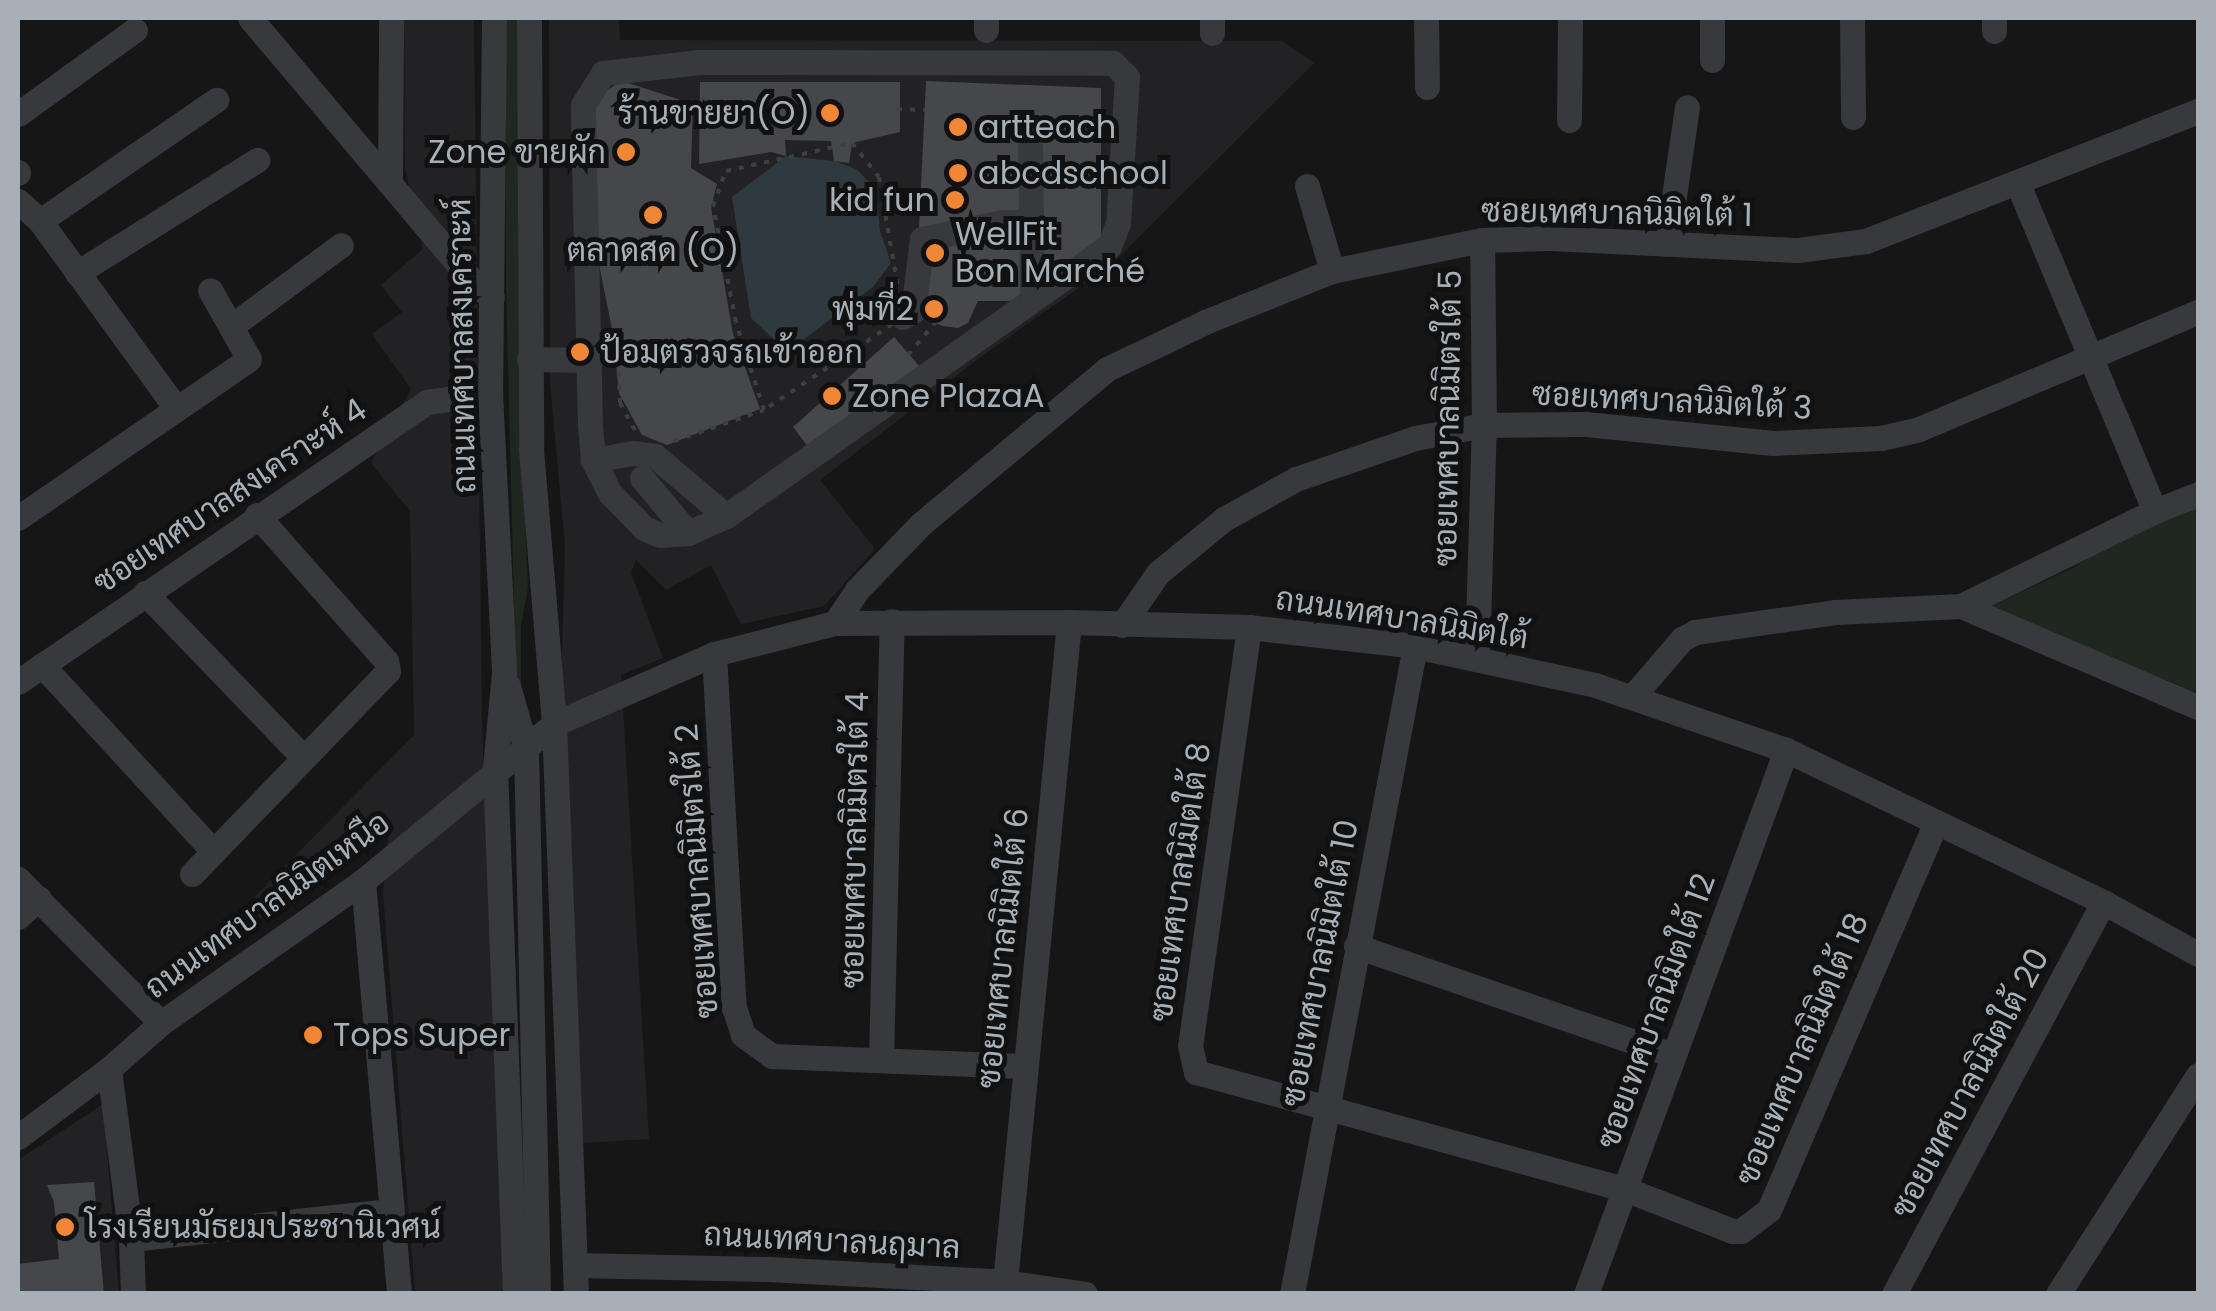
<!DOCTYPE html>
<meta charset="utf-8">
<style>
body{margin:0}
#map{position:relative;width:2216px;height:1311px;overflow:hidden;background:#161617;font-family:Poppins,Sarabun,sans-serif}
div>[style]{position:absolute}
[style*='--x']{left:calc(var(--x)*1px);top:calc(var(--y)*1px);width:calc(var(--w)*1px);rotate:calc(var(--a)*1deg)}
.built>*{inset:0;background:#222224}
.green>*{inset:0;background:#202720}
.water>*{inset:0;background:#2e3a3d}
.building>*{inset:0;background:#45474a}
.path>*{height:4px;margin-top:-2px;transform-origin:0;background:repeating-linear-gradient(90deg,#3d4043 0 5px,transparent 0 13px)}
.minor>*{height:25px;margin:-12.5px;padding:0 12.5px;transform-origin:12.5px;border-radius:12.5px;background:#37393c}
.dots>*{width:28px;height:28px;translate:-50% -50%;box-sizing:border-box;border:5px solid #111112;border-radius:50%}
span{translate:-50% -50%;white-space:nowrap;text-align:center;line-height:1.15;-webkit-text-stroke:10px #111112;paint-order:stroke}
.poi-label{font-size:32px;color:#a8b0b7}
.right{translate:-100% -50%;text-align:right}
.left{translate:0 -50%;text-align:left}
.street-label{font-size:32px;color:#a8b0b7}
.frame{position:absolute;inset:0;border:20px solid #a8b0b7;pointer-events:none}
</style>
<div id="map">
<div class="built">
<i style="clip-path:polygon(404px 18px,474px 18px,482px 723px,506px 1293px,415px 1293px,383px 893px,389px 827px,224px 944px,216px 936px,414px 735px,410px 511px,371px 463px,411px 389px,372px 334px,402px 312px,381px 285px,423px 249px,405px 168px)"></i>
<i style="clip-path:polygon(549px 18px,619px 18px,620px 40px,1282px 41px,1314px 63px,1110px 266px,986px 353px,820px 480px,875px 549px,824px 606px,741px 624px,711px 565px,666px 590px,636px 560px,631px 573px,663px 658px,621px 675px,649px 1139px,583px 1143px,559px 758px,565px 546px,550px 383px)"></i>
<i style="clip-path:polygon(103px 1104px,119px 1293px,18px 1294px,18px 1160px)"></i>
</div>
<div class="green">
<i style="clip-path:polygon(505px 18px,520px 18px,520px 392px,528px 588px,521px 626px,521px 689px,516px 683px,506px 284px)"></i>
<i style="clip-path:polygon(2198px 498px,2198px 693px,1989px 607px,2073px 568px,2153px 514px)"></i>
</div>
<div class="water">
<i style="clip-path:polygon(786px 156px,834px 161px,856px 169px,876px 189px,880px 231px,891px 263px,873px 287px,799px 343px,777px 342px,751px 318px,732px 197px)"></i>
</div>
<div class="building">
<i style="clip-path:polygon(622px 81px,693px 104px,691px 168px,717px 184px,711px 207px,733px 334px,760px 409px,667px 445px,642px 435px,619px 393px,613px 334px,590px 220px,586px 103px)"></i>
<i style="clip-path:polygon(926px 81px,1101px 88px,1101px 237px,1019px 301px,978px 301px,968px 323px,958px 328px,942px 326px,915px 313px)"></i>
<i style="clip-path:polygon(700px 82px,900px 82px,900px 132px,852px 143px,849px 163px,834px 161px,831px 141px,785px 140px,786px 156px,771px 152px,699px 164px)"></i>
<i style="clip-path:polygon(894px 337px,921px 368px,809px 448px,793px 427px)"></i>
<i style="clip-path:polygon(94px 1182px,104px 1294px,18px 1294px,18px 1264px,59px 1259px,54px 1202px,47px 1185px)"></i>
</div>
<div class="path">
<i style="--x:897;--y:109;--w:28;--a:2"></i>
<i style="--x:852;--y:143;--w:43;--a:51.5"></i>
<i style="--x:879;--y:177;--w:142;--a:80.3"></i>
<i style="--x:903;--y:317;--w:167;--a:146.2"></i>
<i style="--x:764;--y:410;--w:92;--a:-107.7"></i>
<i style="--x:736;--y:322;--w:118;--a:-101.2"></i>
<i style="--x:713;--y:206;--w:37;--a:-70"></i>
<i style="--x:726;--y:171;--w:129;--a:-12.5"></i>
<i style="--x:617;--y:333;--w:70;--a:87.5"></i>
<i style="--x:620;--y:403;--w:31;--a:61"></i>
<i style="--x:908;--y:355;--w:48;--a:-50"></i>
<i style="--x:674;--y:441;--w:95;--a:-19"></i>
</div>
<div class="minor">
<i style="--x:250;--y:18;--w:344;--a:49.8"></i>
<i style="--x:472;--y:281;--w:26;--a:40"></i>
<i style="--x:494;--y:18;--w:375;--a:90.6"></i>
<i style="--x:490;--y:393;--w:280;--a:87.1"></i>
<i style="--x:504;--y:673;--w:96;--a:95.4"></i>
<i style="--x:495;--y:769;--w:525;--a:87.82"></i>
<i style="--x:529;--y:18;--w:431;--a:89.7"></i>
<i style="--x:531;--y:449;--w:276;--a:85.2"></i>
<i style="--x:554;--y:724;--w:570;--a:87.79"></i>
<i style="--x:986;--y:18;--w:12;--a:90"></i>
<i style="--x:1426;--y:18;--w:69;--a:89.2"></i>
<i style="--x:1852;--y:18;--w:99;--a:89.4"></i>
<i style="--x:1994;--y:18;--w:13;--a:90"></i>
<i style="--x:1212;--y:33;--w:15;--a:-90"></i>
<i style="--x:1712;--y:60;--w:42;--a:-90"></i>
<i style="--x:699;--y:62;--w:414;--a:0.1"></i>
<i style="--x:1113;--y:63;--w:20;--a:45"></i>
<i style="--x:1127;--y:77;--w:146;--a:93.5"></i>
<i style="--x:1118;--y:223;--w:25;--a:111"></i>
<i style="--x:1109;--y:246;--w:469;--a:144.8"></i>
<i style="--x:726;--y:516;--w:93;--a:-139.8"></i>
<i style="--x:655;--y:456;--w:22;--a:-172"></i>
<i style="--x:633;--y:453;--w:41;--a:170.1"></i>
<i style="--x:593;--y:460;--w:36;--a:-95"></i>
<i style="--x:590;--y:424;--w:319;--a:-91.3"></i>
<i style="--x:583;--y:105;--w:38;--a:-58"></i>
<i style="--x:603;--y:73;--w:97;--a:-6.5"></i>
<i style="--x:18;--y:114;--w:144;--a:-35.7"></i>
<i style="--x:1569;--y:120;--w:102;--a:-89.4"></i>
<i style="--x:1030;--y:148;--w:148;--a:89.2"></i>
<i style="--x:18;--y:172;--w:1;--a:90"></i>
<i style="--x:390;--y:179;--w:161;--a:-89.6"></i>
<i style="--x:2018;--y:184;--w:355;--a:67.3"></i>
<i style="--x:1307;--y:186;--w:89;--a:73.6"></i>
<i style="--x:18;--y:201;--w:30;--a:42"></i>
<i style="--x:40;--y:221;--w:231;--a:54"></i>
<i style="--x:40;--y:221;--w:214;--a:-34.5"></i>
<i style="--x:1667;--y:244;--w:138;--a:-81.7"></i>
<i style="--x:77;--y:273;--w:213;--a:-32.1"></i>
<i style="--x:903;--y:317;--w:12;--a:-31"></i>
<i style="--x:913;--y:311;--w:73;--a:-82.9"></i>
<i style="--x:922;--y:239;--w:82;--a:-12"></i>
<i style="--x:1002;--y:222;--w:29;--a:0"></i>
<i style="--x:233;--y:325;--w:134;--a:-36.5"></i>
<i style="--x:529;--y:359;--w:61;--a:0.9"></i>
<i style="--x:593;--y:460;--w:37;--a:63"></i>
<i style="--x:610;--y:493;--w:49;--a:45.8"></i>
<i style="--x:644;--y:528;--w:17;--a:24"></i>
<i style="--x:660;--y:535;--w:28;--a:-4"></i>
<i style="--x:688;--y:533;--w:42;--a:-24.1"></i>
<i style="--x:642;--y:478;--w:72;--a:50.1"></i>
<i style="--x:18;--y:518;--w:280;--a:-34.5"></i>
<i style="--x:249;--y:359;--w:79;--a:-119.5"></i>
<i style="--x:145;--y:593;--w:228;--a:46.1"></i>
<i style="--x:1961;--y:606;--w:258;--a:23.1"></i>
<i style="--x:835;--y:623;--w:40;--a:-56"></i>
<i style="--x:857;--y:590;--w:92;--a:-45.9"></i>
<i style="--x:921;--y:524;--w:242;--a:-39.8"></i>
<i style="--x:1107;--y:369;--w:109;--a:-25.6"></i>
<i style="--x:1205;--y:322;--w:137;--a:-21.9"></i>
<i style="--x:1332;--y:271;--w:153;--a:-11.7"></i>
<i style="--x:1482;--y:240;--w:68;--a:-1.7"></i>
<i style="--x:1550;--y:238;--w:248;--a:2.8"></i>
<i style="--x:1798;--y:250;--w:69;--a:-7.5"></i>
<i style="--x:1866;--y:241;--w:357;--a:-21.4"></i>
<i style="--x:1122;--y:625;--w:63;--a:-55.3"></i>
<i style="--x:1158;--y:573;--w:85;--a:-39.3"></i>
<i style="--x:1224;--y:519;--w:82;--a:-29.1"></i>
<i style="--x:1296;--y:479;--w:126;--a:-19"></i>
<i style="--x:1415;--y:438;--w:70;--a:-10.7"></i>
<i style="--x:1484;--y:425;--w:102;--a:-0.6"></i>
<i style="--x:1586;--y:424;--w:188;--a:5.8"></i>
<i style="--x:1773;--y:443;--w:108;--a:-2.7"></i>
<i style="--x:1881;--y:438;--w:39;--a:-13"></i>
<i style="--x:1919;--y:429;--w:303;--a:-22.8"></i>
<i style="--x:1249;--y:627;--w:423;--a:98"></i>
<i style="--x:1190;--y:1046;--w:27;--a:77"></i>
<i style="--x:1196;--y:1072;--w:445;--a:15.3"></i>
<i style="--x:1625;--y:1189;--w:115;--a:21.4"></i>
<i style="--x:1732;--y:1231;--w:9;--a:0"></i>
<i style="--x:1741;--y:1231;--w:35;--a:-37"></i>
<i style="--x:1769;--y:1210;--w:420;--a:-66.7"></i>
<i style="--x:714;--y:654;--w:354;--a:86.8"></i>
<i style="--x:734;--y:1007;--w:29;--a:72"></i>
<i style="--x:743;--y:1035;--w:36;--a:36"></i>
<i style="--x:772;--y:1056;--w:252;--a:2.3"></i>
<i style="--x:1477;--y:657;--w:232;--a:-88.3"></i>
<i style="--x:1484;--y:425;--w:185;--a:-90.6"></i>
<i style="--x:42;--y:665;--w:253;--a:47.4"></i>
<i style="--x:18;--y:682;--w:496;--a:-34.4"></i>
<i style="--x:427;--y:402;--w:64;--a:-8.1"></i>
<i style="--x:508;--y:686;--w:66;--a:74.1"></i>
<i style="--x:526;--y:749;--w:545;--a:88.74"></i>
<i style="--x:1634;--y:695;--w:74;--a:-49.4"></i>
<i style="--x:1682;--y:639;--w:15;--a:-28"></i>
<i style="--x:1695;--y:632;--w:141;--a:-8.1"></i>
<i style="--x:1835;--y:612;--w:126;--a:-2.7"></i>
<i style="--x:1961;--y:606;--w:216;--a:-26.1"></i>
<i style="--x:2155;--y:511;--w:46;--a:-21.6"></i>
<i style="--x:192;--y:874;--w:282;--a:-46"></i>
<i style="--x:388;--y:671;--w:10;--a:-101"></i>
<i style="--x:386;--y:661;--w:195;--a:-131.5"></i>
<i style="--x:18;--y:879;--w:203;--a:45.2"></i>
<i style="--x:363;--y:881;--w:415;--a:85"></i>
<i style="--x:18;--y:917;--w:28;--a:-42"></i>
<i style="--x:1356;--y:946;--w:335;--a:19"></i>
<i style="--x:881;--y:1060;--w:439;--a:-88.6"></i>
<i style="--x:109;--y:1069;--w:171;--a:82.6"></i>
<i style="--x:131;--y:1239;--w:55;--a:87.9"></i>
<i style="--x:18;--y:1137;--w:114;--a:-36.8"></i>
<i style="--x:109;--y:1069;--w:69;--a:-41.5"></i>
<i style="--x:161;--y:1023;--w:247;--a:-35.1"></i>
<i style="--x:363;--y:881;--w:247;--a:-39.4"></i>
<i style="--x:554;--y:724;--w:175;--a:-23.6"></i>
<i style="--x:714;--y:654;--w:125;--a:-14.4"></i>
<i style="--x:835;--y:623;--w:234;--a:-0.2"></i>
<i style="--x:1069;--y:622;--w:180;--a:1.6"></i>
<i style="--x:1249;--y:627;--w:167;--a:6.5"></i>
<i style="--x:1415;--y:646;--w:184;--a:12.2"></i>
<i style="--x:1595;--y:685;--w:202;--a:18.8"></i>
<i style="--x:1786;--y:750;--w:352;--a:25.6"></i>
<i style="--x:2103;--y:902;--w:108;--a:28.7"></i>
<i style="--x:131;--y:1239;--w:260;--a:-6.2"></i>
<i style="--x:575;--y:1265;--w:193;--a:1.2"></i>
<i style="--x:768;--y:1269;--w:237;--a:3.1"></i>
<i style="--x:1005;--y:1282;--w:81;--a:8.5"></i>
<i style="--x:1005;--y:1282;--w:663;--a:-84.46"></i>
<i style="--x:1292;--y:1294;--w:660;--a:-79.25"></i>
<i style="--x:1586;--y:1294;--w:580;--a:-69.81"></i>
<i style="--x:1894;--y:1294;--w:444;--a:-61.9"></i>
<i style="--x:2058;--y:1294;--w:260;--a:-57.4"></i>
</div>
<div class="dots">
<i style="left:830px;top:113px;background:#f18634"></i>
<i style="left:958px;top:127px;background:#f18634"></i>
<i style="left:626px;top:152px;background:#f18634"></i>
<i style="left:958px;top:173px;background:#f18634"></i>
<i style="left:955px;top:200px;background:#f18634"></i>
<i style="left:653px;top:215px;background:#f18634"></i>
<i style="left:935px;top:253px;background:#f18634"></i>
<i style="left:934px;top:309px;background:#f18634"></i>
<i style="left:580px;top:352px;background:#f18634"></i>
<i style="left:832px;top:396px;background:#f18634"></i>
<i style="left:313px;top:1035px;background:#f18634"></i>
<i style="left:65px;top:1227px;background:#f18634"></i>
</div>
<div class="poi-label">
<span class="right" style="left:810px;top:113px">ร้านขายยา(O)</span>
<span class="left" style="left:978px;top:127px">artteach</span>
<span class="right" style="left:606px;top:152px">Zone ขายผัก</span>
<span class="left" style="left:978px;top:173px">abcdschool</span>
<span class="right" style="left:935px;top:200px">kid fun</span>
<span class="left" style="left:955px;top:253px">WellFit<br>Bon Marché</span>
<span style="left:653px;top:250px">ตลาดสด (O)</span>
<span class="right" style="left:914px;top:309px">พุ่มที่2</span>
<span class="left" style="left:600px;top:352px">ป้อมตรวจรถเข้าออก</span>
<span class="left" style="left:852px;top:396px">Zone PlazaA</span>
<span class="left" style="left:333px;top:1035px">Tops Super</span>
<span class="left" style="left:85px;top:1227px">โรงเรียนมัธยมประชานิเวศน์</span>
</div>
<div class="street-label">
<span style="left:1617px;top:213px;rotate:1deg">ซอยเทศบาลนิมิตใต้ 1</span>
<span style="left:462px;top:346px;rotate:-91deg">ถนนเทศบาลสงเคราะห์</span>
<span style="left:1672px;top:401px;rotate:3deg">ซอยเทศบาลนิมิตใต้ 3</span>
<span style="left:1448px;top:418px;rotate:-89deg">ซอยเทศบาลนิมิตรใต้ 5</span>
<span style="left:230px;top:496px;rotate:-34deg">ซอยเทศบาลสงเคราะห์ 4</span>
<span style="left:1402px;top:618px;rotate:9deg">ถนนเทศบาลนิมิตใต้</span>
<span style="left:855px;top:840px;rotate:-89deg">ซอยเทศบาลนิมิตรใต้ 4</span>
<span style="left:697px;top:871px;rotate:-94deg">ซอยเทศบาลนิมิตรใต้ 2</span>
<span style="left:1180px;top:882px;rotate:-82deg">ซอยเทศบาลนิมิตใต้ 8</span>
<span style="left:267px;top:905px;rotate:-36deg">ถนนเทศบาลนิมิตเหนือ</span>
<span style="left:1003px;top:948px;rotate:-84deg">ซอยเทศบาลนิมิตใต้ 6</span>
<span style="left:1320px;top:963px;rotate:-79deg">ซอยเทศบาลนิมิตใต้ 10</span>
<span style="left:1656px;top:1011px;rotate:-70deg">ซอยเทศบาลนิมิตใต้ 12</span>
<span style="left:1802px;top:1049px;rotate:-67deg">ซอยเทศบาลนิมิตใต้ 18</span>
<span style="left:1970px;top:1083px;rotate:-62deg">ซอยเทศบาลนิมิตใต้ 20</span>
<span style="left:832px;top:1241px;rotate:3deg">ถนนเทศบาลนฤมาล</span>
</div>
<div class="frame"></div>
</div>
